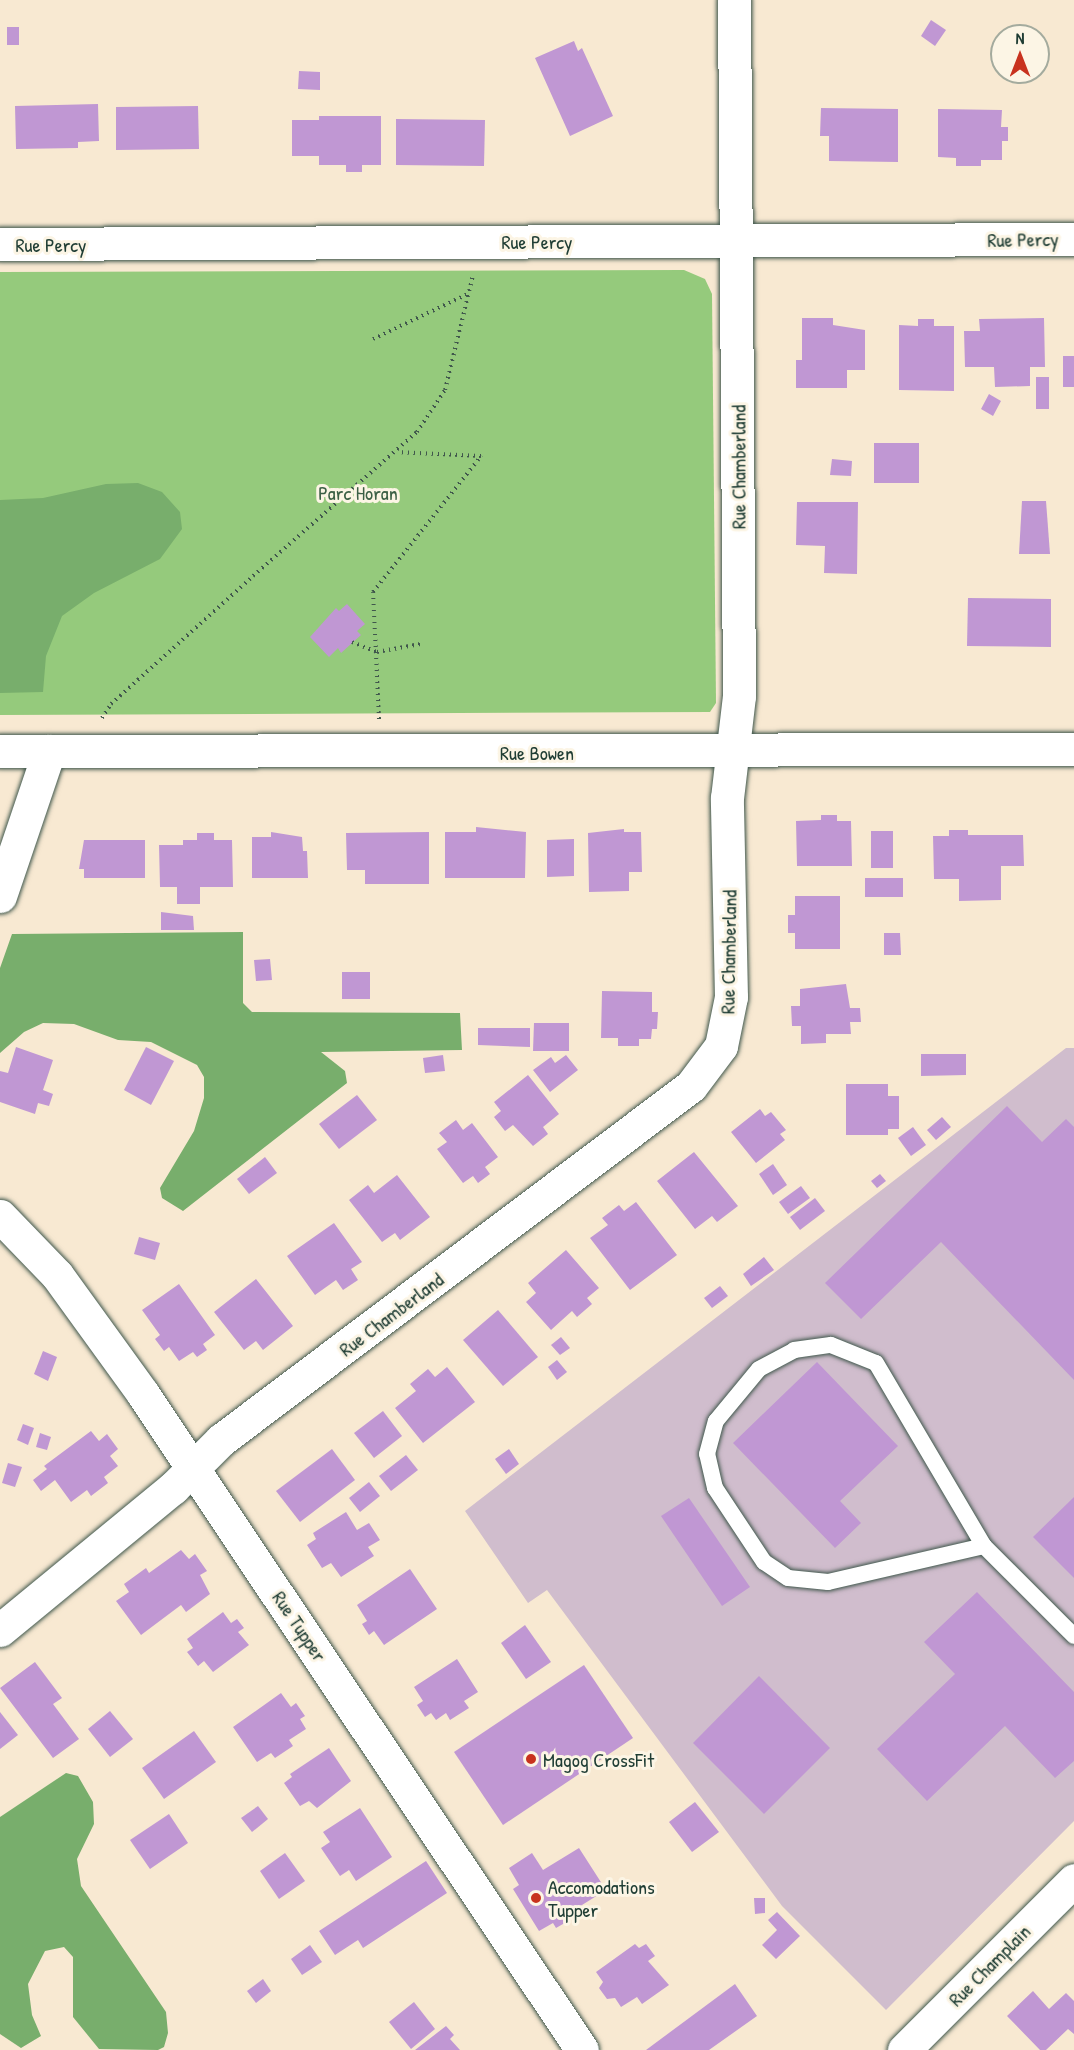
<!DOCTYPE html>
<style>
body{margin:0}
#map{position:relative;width:1074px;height:2050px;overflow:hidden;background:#f8e9d2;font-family:"Patrick Hand",sans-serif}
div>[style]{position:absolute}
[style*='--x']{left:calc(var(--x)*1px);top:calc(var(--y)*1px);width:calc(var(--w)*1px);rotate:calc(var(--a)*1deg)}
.industrial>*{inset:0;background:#d0bdcd}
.green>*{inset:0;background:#95ca7c}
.forest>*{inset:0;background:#78ae6c}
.building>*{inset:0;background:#c097d3}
.path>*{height:4px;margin-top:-2px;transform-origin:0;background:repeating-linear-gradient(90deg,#40574c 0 1.5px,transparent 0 6px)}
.roads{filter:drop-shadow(0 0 2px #40574c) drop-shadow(0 0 2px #40574c)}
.service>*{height:16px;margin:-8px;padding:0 8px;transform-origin:8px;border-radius:8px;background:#fff}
.minor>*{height:33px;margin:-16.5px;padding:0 16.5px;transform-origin:16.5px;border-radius:16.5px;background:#fff}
.tertiary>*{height:33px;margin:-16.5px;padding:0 16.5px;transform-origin:16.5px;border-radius:16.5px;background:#fff}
.dots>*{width:16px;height:16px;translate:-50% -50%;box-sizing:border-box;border:3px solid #fcf5e5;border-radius:50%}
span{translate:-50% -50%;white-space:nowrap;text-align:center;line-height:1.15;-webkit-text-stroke:6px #fcf5e5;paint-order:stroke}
.street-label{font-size:20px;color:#1f3d34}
.park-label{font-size:20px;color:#3c6046}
.poi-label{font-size:20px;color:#1f3d34}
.left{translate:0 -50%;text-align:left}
.north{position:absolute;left:990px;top:24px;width:60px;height:60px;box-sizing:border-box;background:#fcf5e5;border:2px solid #a4ab9e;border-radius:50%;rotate:0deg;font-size:16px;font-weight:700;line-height:24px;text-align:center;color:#1f3d34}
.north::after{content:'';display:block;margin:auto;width:21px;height:27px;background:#c8321e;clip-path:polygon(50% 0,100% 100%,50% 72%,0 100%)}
</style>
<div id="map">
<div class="industrial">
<i style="clip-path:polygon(1066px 1048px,1074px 1048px,1074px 1821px,886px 2010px,782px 1906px,547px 1590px,528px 1603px,465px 1511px)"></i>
</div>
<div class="green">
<i style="clip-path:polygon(684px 270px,705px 279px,712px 294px,716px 703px,710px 712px,0 715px,0 272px)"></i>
</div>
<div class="forest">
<i style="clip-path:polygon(138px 483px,162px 492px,180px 512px,182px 529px,160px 559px,94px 593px,62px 616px,46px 656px,43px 692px,0 693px,0 500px,43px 498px,106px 484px)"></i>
<i style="clip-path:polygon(243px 932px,243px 1003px,252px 1012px,460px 1013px,462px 1050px,321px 1052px,345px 1071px,347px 1083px,183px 1211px,162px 1198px,160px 1188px,194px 1131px,204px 1098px,204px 1077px,197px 1065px,151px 1042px,118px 1040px,74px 1024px,43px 1023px,24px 1032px,0 1053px,0 968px,12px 934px)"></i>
<i style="clip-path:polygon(66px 1773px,78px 1776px,93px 1802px,94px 1824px,77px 1859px,81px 1886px,166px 2012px,168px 2033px,164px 2047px,158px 2050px,99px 2049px,73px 2017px,73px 1957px,64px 1947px,45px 1951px,28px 1984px,32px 2015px,41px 2036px,21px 2048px,0 2034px,0 1817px)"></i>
</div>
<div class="building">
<i style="clip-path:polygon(931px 20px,946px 30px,935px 46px,921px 36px)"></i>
<i style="clip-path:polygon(7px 27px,19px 27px,19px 45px,7px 45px)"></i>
<i style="clip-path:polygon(574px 41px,578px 51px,582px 48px,613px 116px,570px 136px,535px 58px)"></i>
<i style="clip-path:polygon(299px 71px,320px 72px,320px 90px,298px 89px)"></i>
<i style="clip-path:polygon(98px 104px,99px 141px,78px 142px,78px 148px,16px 149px,15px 106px)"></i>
<i style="clip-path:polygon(198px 106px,199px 149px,116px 150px,116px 107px)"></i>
<i style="clip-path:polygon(821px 108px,898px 109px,898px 162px,829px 161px,829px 136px,820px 136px)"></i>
<i style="clip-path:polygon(938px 109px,1002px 110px,1001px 127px,1008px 127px,1008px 141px,1002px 141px,1002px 160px,981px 160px,981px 166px,956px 166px,956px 158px,938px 157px)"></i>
<i style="clip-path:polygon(319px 116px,381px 116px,381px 165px,362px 165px,362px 172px,346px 172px,346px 165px,319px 165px,319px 156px,292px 156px,292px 120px,319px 120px)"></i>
<i style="clip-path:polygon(396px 119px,485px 120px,484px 166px,396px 165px)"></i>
<i style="clip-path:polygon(802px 318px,833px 318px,833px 325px,865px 330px,865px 370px,847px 370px,847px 388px,796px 388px,796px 360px,802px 360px)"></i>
<i style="clip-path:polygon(1044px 318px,1045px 367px,1030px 367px,1030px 386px,995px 387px,994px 367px,965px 367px,964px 331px,980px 331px,979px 319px)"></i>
<i style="clip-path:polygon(918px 319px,934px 319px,934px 326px,954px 326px,954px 391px,899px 390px,899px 325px,918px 326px)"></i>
<i style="clip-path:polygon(1063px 356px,1074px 356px,1074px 387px,1063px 387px)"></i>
<i style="clip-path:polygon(1036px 377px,1049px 377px,1049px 409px,1036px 409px)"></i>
<i style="clip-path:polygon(989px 394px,1001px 401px,993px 416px,981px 409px)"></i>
<i style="clip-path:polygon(874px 443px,919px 443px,919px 483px,874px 483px)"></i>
<i style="clip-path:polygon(832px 459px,852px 461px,851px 476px,830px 475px)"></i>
<i style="clip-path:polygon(1022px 501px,1046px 501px,1050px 554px,1019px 554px)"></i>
<i style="clip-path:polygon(797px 502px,858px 502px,857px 574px,824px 573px,825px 546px,796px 545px)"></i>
<i style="clip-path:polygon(968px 598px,1051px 599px,1051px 647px,967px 646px)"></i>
<i style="clip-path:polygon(347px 604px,365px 624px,357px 631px,361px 635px,341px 653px,338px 648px,329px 657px,310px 637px,336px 608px,339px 611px)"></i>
<i style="clip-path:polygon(821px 815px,837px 815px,837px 821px,851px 821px,852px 866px,797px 866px,796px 821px,821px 820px)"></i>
<i style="clip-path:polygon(476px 827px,526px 832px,525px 878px,445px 878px,445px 832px,476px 832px)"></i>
<i style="clip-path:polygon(624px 829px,624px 832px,641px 832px,642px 872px,629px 872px,629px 891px,589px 892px,588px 833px)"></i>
<i style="clip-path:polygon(949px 830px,968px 830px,968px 835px,1023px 835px,1024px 866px,1001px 866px,1001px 900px,959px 901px,959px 879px,934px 879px,933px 836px,949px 836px)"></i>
<i style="clip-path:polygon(871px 831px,893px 831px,893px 868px,871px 868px)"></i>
<i style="clip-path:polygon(271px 832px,302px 837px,303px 851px,307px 851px,308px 878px,252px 878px,252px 837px,271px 837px)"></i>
<i style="clip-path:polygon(429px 832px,429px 884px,365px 884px,365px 870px,347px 870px,346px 833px)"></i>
<i style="clip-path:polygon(197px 833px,214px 833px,214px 840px,232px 840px,233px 887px,200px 887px,200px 904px,177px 904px,177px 887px,160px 887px,159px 845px,183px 845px,183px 840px,197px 840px)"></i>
<i style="clip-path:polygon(574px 839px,574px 876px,547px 877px,547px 840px)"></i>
<i style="clip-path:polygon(84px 840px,145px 840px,145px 878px,84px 878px,84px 869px,79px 869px)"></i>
<i style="clip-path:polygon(865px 878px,903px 878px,903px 897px,865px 897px)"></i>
<i style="clip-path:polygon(795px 896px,840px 896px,840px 949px,795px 949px,795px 933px,788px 933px,788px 915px,795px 915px)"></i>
<i style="clip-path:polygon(161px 912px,193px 916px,194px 930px,161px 930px)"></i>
<i style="clip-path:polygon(884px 933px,900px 933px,901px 955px,884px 955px)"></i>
<i style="clip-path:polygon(270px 959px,272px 980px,256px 981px,254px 960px)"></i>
<i style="clip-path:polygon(342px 972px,370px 972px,370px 999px,342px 999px)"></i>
<i style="clip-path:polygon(846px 984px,850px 1008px,860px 1008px,861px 1022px,850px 1022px,851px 1034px,826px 1034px,826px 1043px,801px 1044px,801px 1026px,792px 1026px,791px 1006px,800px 1006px,800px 989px)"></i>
<i style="clip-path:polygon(602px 991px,652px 992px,652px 1012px,658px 1012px,657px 1029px,652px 1029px,651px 1039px,639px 1039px,639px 1046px,618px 1046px,618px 1038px,601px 1038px)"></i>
<i style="clip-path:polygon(534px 1023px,569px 1023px,569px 1051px,533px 1051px)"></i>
<i style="clip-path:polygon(478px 1028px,530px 1028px,530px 1047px,478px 1045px)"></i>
<i style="clip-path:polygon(16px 1047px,53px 1060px,43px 1090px,53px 1094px,49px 1106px,38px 1103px,35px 1114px,0 1102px,0 1071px,8px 1073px)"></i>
<i style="clip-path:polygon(146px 1047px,174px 1061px,151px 1105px,124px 1090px)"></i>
<i style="clip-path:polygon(921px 1054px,966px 1054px,966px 1075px,921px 1076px)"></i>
<i style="clip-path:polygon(443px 1055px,445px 1071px,425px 1073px,423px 1058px)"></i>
<i style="clip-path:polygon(566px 1055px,578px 1070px,550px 1092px,533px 1070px,551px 1057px,555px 1063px)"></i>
<i style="clip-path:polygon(528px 1075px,559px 1114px,543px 1127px,548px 1134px,533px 1146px,513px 1125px,505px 1131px,494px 1117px,501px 1111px,494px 1102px)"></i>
<i style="clip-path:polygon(846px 1084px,888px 1084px,888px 1096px,899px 1096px,899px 1129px,888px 1129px,888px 1135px,846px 1135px)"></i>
<i style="clip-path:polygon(357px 1095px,377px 1120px,339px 1149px,319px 1124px)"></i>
<i style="clip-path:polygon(1007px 1106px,1042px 1142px,1066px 1119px,1074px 1127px,1074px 1380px,941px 1242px,861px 1319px,825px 1283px)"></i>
<i style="clip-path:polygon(760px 1109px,765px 1116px,771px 1112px,786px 1130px,780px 1134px,785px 1140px,756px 1163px,731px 1132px)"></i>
<i style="clip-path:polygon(942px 1117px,951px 1127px,936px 1140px,927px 1130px)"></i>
<i style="clip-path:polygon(456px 1120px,463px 1130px,472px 1123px,498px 1157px,485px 1167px,490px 1174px,478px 1183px,473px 1176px,463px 1183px,437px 1149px,447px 1142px,439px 1133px)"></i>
<i style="clip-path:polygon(913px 1127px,926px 1145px,911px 1156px,898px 1138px)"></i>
<i style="clip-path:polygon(694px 1152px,738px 1206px,717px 1222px,712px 1216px,695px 1229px,657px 1181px)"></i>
<i style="clip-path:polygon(265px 1157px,277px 1173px,249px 1194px,237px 1179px)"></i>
<i style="clip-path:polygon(773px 1164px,787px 1185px,773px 1195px,759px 1174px)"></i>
<i style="clip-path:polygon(880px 1174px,886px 1181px,877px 1188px,871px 1181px)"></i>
<i style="clip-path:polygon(397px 1175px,430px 1217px,400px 1240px,395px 1233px,382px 1242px,349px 1200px,368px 1185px,374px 1193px)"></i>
<i style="clip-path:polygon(801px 1186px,810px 1198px,788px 1214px,779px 1202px)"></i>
<i style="clip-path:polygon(815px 1198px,825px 1211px,800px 1230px,790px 1217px)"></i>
<i style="clip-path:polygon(636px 1202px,677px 1255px,630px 1290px,590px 1238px,608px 1225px,602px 1218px,619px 1205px,624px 1211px)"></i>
<i style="clip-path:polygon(334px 1223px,362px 1262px,351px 1269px,358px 1280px,343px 1290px,336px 1280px,315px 1295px,287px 1256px)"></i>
<i style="clip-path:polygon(139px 1237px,160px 1243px,155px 1260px,134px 1254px)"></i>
<i style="clip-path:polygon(566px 1250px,599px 1288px,587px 1298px,592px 1304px,577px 1317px,572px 1311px,551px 1330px,526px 1302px,536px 1293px,528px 1283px)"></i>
<i style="clip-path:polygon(764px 1257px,774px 1270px,751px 1286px,743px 1274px)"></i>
<i style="clip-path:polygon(256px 1279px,293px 1326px,263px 1350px,256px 1341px,244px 1350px,214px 1312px)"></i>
<i style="clip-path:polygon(179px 1284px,215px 1335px,203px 1344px,207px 1350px,197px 1357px,193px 1352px,179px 1361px,169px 1347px,164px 1351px,155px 1339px,160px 1335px,142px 1310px)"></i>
<i style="clip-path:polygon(720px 1286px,728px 1296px,712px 1308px,704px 1298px)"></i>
<i style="clip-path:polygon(498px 1310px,538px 1357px,503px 1386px,463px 1340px)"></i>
<i style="clip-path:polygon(561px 1337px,570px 1348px,560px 1355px,551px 1345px)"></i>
<i style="clip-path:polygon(43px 1351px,57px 1357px,48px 1381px,34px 1374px)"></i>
<i style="clip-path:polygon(557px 1360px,567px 1372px,557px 1380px,548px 1367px)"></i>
<i style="clip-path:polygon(817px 1362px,898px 1446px,840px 1501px,861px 1523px,835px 1548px,733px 1443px)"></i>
<i style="clip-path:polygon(447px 1367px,475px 1402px,423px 1443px,395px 1408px,416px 1391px,410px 1384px,428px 1369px,435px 1377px)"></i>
<i style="clip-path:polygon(383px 1411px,402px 1436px,374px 1458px,354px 1433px)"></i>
<i style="clip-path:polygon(23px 1424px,34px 1428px,28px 1445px,17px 1440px)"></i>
<i style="clip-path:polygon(91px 1431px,99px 1441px,107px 1434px,118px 1449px,110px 1456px,118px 1466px,104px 1477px,108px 1483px,91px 1496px,87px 1490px,71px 1502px,55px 1480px,41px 1491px,33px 1480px,47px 1469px,44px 1466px)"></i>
<i style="clip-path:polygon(40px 1433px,51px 1437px,47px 1450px,36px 1447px)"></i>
<i style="clip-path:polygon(332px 1449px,355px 1480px,300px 1522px,276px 1491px)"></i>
<i style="clip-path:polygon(509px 1449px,519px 1464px,506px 1474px,495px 1459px)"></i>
<i style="clip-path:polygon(406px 1455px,418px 1470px,391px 1491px,379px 1476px)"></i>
<i style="clip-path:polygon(8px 1463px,22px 1467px,15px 1487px,2px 1483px)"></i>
<i style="clip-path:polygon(369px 1482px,380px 1496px,360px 1512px,349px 1498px)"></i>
<i style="clip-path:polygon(1074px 1497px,1074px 1578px,1033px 1537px)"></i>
<i style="clip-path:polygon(689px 1498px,750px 1587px,722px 1606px,661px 1516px)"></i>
<i style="clip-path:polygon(346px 1512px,357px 1530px,369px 1523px,380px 1540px,368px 1547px,374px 1556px,341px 1577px,331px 1563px,322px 1568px,307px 1545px,316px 1539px,313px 1533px)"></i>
<i style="clip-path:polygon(181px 1550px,189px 1559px,195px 1554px,207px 1571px,200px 1575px,210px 1594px,186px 1612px,181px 1605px,141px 1635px,116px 1601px,129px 1592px,124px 1584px,146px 1568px,149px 1573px)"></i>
<i style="clip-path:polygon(410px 1569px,437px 1609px,384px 1645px,374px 1631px,369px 1635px,362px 1624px,367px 1621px,357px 1605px)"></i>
<i style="clip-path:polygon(977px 1592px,1074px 1692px,1074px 1761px,1055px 1778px,1005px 1726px,927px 1801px,877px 1749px,955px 1674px,924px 1642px)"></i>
<i style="clip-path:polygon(223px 1612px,231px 1623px,237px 1619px,244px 1628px,238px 1632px,249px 1645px,213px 1672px,204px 1661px,198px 1666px,187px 1652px,193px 1648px,187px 1639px)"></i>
<i style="clip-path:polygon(525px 1625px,551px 1662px,526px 1679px,501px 1643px)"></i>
<i style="clip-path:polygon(457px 1659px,478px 1692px,464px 1701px,469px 1708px,450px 1720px,446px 1713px,436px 1720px,431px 1713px,425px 1717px,417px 1705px,423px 1701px,414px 1687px)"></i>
<i style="clip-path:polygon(35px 1662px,62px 1698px,53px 1704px,79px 1739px,53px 1758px,0 1688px)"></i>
<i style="clip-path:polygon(584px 1665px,633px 1738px,503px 1825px,454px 1752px)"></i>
<i style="clip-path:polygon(759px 1676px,830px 1748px,764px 1814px,693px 1743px)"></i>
<i style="clip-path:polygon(281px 1693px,291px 1707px,296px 1703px,305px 1716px,300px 1719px,306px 1729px,289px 1740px,293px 1746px,275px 1758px,271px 1753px,257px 1762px,233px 1727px)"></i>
<i style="clip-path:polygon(110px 1711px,133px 1739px,110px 1757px,88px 1729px)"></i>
<i style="clip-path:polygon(0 1712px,18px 1735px,0 1749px)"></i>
<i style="clip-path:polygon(194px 1731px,216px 1762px,164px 1799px,142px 1768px)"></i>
<i style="clip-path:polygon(329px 1748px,351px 1781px,317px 1808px,309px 1801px,300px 1806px,284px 1783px,292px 1777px,290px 1774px)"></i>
<i style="clip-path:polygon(695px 1802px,719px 1832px,692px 1852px,669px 1822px)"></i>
<i style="clip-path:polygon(258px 1806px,268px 1819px,252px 1832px,241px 1818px)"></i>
<i style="clip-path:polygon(360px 1808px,392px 1857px,356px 1881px,349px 1870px,340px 1876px,321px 1848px,330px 1842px,323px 1832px)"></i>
<i style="clip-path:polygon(169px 1814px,188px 1843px,150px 1869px,130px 1840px)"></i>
<i style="clip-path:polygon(579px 1848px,606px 1890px,566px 1915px,570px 1920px,556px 1928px,553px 1923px,539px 1931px,513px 1889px,519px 1885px,509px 1868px,532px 1853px,543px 1870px)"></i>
<i style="clip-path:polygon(285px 1853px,305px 1881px,279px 1899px,260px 1871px)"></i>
<i style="clip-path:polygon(426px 1861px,447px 1893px,363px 1948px,358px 1940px,335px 1955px,319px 1931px)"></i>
<i style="clip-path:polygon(754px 1898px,765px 1898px,765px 1913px,755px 1914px)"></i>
<i style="clip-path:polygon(777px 1912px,800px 1936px,776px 1959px,762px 1945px,777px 1930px,768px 1920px)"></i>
<i style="clip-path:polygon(635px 1944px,639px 1948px,646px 1944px,655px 1956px,648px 1961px,669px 1985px,642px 2004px,637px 1997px,621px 2007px,615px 1998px,607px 1999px,599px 1988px,603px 1982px,596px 1972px)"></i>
<i style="clip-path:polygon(310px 1945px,322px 1962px,302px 1975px,291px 1959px)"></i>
<i style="clip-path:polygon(263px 1979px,271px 1991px,256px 2003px,247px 1991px)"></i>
<i style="clip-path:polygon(735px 1984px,757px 2016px,709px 2050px,646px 2050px)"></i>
<i style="clip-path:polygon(1033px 1991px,1049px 2009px,1066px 1993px,1074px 2001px,1074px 2034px,1068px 2029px,1046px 2050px,1040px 2050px,1007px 2016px)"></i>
<i style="clip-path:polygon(414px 2002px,435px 2029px,411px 2049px,389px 2022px)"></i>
<i style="clip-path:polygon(446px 2026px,454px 2035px,450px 2039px,460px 2050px,415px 2050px)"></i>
</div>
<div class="path">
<i style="--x:373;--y:339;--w:107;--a:-25.4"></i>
<i style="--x:352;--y:642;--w:27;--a:22"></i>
<i style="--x:377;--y:652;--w:44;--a:-10.5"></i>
<i style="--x:102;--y:718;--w:17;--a:-57"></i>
<i style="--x:111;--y:704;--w:191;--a:-42"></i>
<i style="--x:253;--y:576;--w:218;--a:-41.3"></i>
<i style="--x:417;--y:432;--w:50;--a:-56.3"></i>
<i style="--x:445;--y:390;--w:118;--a:-76.3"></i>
<i style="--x:379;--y:719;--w:127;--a:-92.7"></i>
<i style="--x:373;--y:592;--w:174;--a:-51.5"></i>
<i style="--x:481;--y:456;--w:84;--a:-177.3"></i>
</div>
<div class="roads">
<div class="service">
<i style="--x:984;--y:1546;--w:160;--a:167"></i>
<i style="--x:828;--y:1582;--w:40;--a:-174.3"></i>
<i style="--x:788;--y:1578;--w:29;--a:-146"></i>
<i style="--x:764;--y:1562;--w:89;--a:-123.5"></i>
<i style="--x:715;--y:1488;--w:35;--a:-103"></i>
<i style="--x:707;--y:1454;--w:34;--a:-75"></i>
<i style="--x:716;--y:1421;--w:67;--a:-50.4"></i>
<i style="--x:759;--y:1369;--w:40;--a:-28"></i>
<i style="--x:794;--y:1350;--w:37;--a:-8"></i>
<i style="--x:831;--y:1345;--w:48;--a:21.8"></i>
<i style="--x:876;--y:1363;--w:212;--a:59.5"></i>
<i style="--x:984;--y:1546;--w:127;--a:45"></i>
</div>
<div class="minor">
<i style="--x:0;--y:244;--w:1074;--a:-0.27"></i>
<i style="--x:0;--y:896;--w:153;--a:-71.3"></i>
<i style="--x:0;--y:1216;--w:82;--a:46"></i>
<i style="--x:57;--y:1275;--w:147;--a:54.1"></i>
<i style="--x:143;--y:1394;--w:789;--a:56.21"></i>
<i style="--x:0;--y:1630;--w:224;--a:-39.4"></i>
<i style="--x:173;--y:1488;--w:68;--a:-45"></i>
<i style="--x:221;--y:1440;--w:588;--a:-36.99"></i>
<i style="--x:691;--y:1086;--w:50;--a:-53.1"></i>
<i style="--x:721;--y:1046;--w:50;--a:-78.5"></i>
<i style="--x:731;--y:997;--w:199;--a:-91.2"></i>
<i style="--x:727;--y:798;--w:103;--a:-83.3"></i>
<i style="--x:739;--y:696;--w:696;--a:-90.41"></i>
<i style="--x:904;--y:2050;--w:240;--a:-45"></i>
</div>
<div class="tertiary">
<i style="--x:0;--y:751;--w:1074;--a:-0.11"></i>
</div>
</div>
<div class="dots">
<i style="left:531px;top:1759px;background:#c8321e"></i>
<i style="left:536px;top:1898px;background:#c8321e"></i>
</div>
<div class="street-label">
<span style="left:1023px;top:239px;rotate:-1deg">Rue Percy</span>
<span style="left:537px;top:241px">Rue Percy</span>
<span style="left:51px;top:244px">Rue Percy</span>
<span style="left:738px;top:467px;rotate:-90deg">Rue Chamberland</span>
<span style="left:537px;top:752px">Rue Bowen</span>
<span style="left:728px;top:952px;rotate:-89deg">Rue Chamberland</span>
<span style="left:391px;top:1314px;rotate:-37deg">Rue Chamberland</span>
<span style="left:300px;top:1626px;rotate:56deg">Rue Tupper</span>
<span style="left:989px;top:1965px;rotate:-45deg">Rue Champlain</span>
</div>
<div class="park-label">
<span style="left:358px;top:492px">Parc Horan</span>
</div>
<div class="poi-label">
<span class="left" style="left:543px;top:1759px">Magog CrossFit</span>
<span class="left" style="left:548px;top:1898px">Accomodations<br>Tupper</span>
</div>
<div class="north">N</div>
</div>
